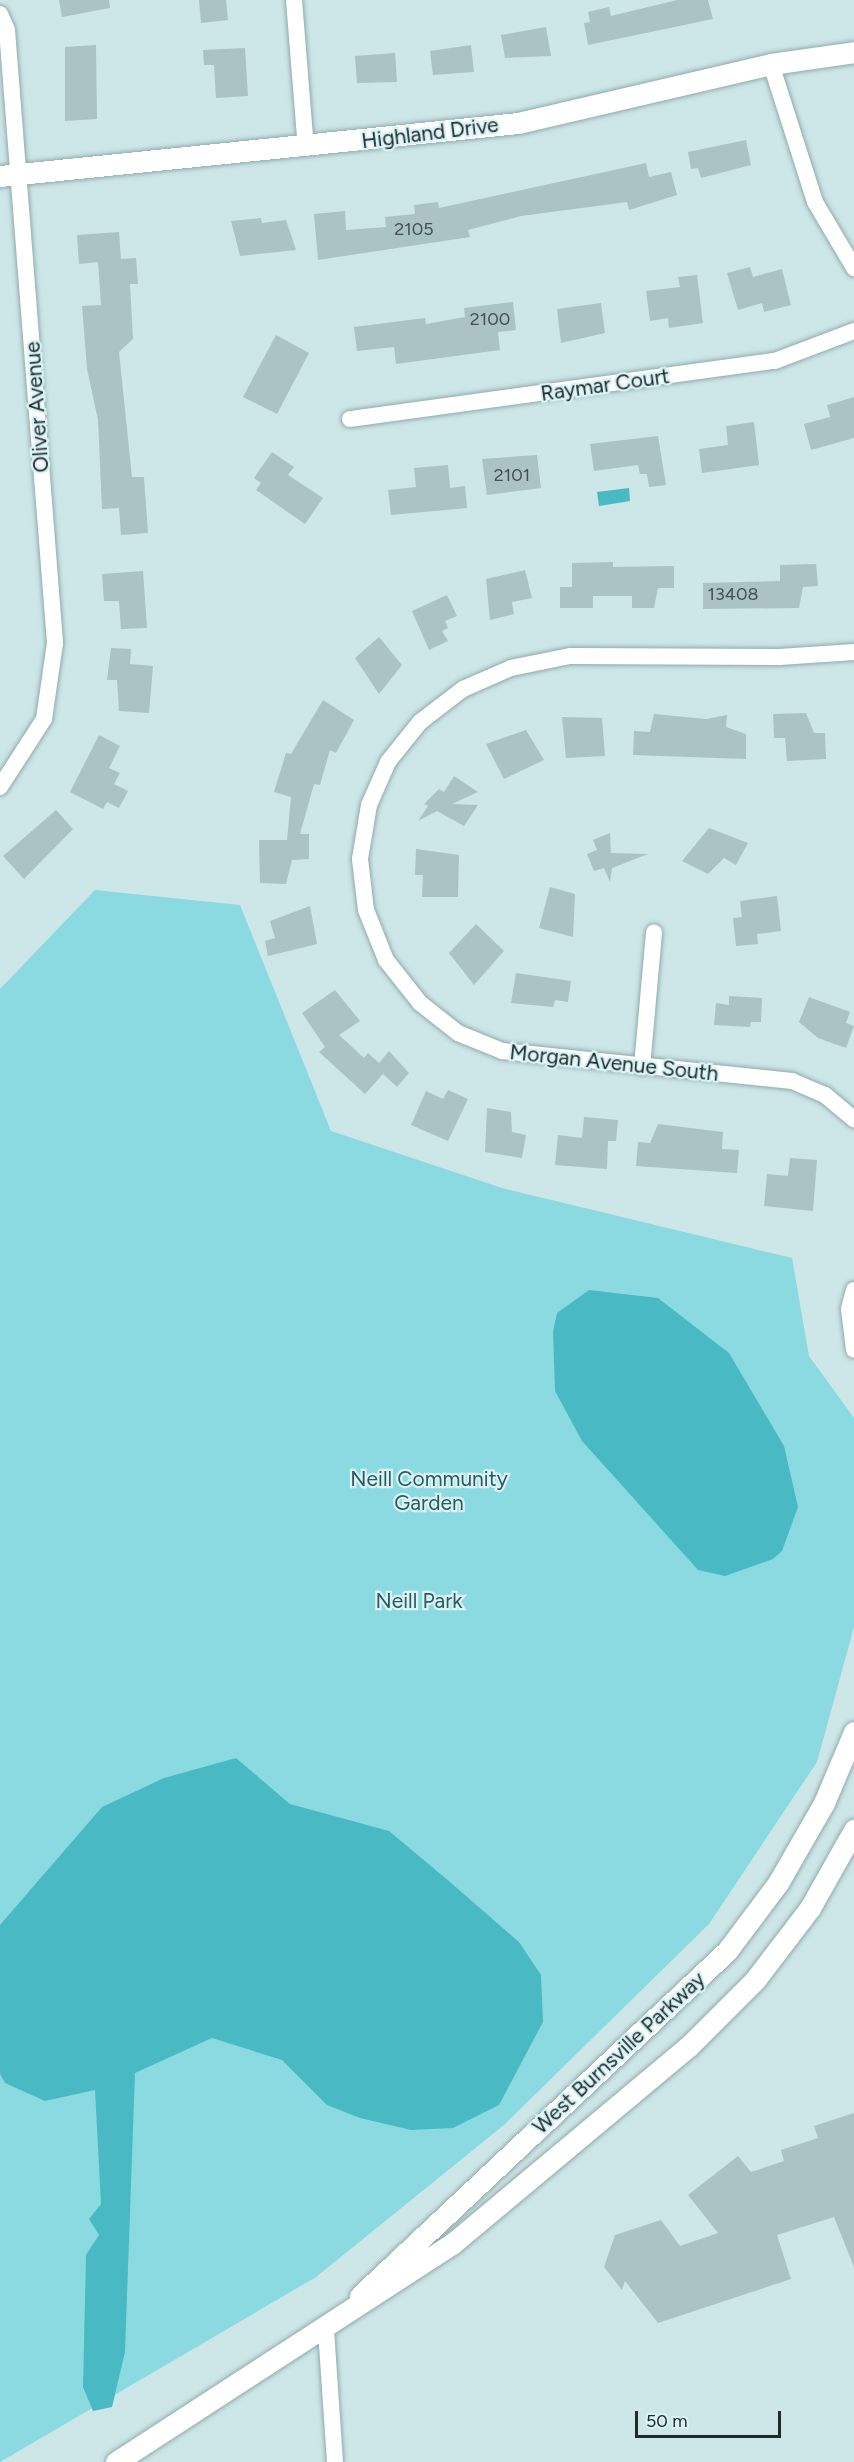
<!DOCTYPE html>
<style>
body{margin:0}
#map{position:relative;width:854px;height:2462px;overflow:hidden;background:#cde6e8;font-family:Figtree,sans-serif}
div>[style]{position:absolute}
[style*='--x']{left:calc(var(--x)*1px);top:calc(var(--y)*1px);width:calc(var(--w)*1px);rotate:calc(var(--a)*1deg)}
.green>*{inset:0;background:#8cdae1}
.water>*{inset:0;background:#49bac4}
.building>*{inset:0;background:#abc3c5}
.roads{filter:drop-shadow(0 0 2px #92aaac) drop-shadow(0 0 2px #92aaac)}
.minor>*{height:16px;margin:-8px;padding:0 8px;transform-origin:8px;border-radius:8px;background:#fff}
.tertiary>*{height:21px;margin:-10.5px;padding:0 10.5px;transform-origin:10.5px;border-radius:10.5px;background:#fff}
span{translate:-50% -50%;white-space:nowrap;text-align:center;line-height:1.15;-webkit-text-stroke:4.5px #daf3f6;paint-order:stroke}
.number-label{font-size:18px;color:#445152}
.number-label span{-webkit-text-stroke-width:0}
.street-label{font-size:21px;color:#212b2c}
.park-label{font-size:21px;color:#2a5b5f}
.scale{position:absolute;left:635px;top:2411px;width:146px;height:27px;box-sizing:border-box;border:3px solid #212b2c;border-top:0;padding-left:8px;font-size:18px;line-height:21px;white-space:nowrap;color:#212b2c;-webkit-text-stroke:4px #daf3f6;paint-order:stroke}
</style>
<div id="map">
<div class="green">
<i style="clip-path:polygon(95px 890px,240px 905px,331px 1131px,502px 1188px,792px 1258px,809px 1356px,854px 1418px,854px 1627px,817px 1762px,709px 1924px,504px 2125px,316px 2277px,0 2462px,0 989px)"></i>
</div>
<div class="water">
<i style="clip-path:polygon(629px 488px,630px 501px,599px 506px,597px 492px)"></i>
<i style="clip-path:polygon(589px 1290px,658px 1298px,729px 1353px,784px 1446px,798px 1507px,782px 1551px,773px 1559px,725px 1576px,698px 1570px,582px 1441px,555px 1391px,553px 1332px,557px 1313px)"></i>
<i style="clip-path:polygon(236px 1758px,290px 1804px,389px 1831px,450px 1882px,519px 1942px,541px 1975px,543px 2022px,499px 2105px,453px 2128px,411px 2130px,360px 2118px,327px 2105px,282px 2060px,212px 2038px,135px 2073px,125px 2352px,112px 2407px,93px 2411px,83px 2387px,86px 2255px,99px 2235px,89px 2219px,101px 2204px,95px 2090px,45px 2101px,5px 2083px,0 2074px,0 1925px,102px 1807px,164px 1778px)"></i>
</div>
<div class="building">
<i style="clip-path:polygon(59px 0,109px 0,110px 8px,62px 17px)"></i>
<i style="clip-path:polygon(199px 0,226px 0,228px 20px,201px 23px)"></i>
<i style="clip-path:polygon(677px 0,708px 0,713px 19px,588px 45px,584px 23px,590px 22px,588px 12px,609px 7px,611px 16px)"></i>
<i style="clip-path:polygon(546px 27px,551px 56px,505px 58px,501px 35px)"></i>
<i style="clip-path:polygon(96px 45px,97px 119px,65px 121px,65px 47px)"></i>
<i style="clip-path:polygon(471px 45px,474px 72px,433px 75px,430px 51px)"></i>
<i style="clip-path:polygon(245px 48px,248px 96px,216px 98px,214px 65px,204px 65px,203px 50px)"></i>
<i style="clip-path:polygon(395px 53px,397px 82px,357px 83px,355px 56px)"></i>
<i style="clip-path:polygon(746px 140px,751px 165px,701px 178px,698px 168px,691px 169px,688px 152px)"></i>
<i style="clip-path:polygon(646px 163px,649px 177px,671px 172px,677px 195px,629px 210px,627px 202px,521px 216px,468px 230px,470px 237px,318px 260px,314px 214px,345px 211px,346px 230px,386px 227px,385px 217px,415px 214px,414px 205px,438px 202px,439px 208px)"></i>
<i style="clip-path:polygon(261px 218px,262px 223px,286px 220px,296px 250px,240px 256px,231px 221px)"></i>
<i style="clip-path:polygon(119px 232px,121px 259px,136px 258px,138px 284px,130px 284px,133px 339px,119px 352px,132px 477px,144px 477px,148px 533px,121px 535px,119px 508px,102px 509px,98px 420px,87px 369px,82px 306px,101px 305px,98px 262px,79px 264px,77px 235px)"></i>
<i style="clip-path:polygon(750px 267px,753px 277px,782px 269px,791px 305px,764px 312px,762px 303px,738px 310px,727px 273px)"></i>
<i style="clip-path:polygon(697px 275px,703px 323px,669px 328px,668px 318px,650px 321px,646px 291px,680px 287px,678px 277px)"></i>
<i style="clip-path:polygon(513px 302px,516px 330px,498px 332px,500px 350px,396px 364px,394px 347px,357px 351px,354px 327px,425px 318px,426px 324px,465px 317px,464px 308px)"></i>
<i style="clip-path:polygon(601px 303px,605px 333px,561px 343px,557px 309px)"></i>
<i style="clip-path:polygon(276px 335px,309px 353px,277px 414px,243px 397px)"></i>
<i style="clip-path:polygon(854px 397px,854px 438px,811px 450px,804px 424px,830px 417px,827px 405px)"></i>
<i style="clip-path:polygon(754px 422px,759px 465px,702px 473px,699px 449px,728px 445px,726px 426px)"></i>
<i style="clip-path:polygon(658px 436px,666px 485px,649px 487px,647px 474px,640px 474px,638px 465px,594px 471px,590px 444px)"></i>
<i style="clip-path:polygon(272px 452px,294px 467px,288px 475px,323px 498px,305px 524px,256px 490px,261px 483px,254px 478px)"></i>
<i style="clip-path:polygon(537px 455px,541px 488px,487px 495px,482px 459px)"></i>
<i style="clip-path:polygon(448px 465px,450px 488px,465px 486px,467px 508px,391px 515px,388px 490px,416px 487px,414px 468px)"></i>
<i style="clip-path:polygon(613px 562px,613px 567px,674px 566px,674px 588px,658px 588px,654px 608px,632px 608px,632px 596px,593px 596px,593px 608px,560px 608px,560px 587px,572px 587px,572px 563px)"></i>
<i style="clip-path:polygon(816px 564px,818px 586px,803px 587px,799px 608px,703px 609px,703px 583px,780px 581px,780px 565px)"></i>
<i style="clip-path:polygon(525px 570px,532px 598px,512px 602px,514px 614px,490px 620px,486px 579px)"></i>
<i style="clip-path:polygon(143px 571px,147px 628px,121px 629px,119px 601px,104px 601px,102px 574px)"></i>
<i style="clip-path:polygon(447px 595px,457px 616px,445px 621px,448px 628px,442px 631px,448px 641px,429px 650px,412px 611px)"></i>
<i style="clip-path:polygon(379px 637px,402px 665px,379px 694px,355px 658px)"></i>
<i style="clip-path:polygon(111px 648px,131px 649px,130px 664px,153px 666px,149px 713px,119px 711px,117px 680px,107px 680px)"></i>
<i style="clip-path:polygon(323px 700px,354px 720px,336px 753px,330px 750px,320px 785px,314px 784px,300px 834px,309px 834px,309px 859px,292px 860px,286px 884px,260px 883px,259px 840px,287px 840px,291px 797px,274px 792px,286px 753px,291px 754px)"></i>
<i style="clip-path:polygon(806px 713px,814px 733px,825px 733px,826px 759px,787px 761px,785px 738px,774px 738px,773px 714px)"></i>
<i style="clip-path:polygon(654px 714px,706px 719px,727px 715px,726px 727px,746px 734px,746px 759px,633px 755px,634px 731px,650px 732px)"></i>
<i style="clip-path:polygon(562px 717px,602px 718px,605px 756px,566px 758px)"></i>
<i style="clip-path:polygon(526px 730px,544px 760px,504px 779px,486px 744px)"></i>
<i style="clip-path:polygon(99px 735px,120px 746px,109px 768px,120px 773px,114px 784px,128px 791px,119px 808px,107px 802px,103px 809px,70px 792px)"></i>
<i style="clip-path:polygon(454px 776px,478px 792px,452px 804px,478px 805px,464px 826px,437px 811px,418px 821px,428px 806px,424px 804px,439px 789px,444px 792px)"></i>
<i style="clip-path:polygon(56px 810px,73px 829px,24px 879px,3px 856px)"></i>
<i style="clip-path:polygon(709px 828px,748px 843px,736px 865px,724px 858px,708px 874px,682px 861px)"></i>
<i style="clip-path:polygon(610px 833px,611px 853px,648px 854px,612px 868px,610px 882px,604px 868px,594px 871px,587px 854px,597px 850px,593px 840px)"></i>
<i style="clip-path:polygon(416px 849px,459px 855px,458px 897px,422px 897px,423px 875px,415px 875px)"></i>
<i style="clip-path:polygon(550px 887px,575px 894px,573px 937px,539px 928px)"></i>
<i style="clip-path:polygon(777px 896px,781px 931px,757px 934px,758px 944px,736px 946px,733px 918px,742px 917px,740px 901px)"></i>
<i style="clip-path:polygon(310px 906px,317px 944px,268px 956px,265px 941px,275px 938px,270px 921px)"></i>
<i style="clip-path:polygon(476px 924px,504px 951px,474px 985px,449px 953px)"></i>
<i style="clip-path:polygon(516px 973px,571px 981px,568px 1002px,555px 1000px,553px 1007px,511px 1003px)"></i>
<i style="clip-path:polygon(335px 990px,360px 1021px,339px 1035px,364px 1058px,368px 1053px,379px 1063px,389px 1051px,409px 1073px,397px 1087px,383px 1074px,365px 1094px,319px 1052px,325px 1047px,302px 1013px)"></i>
<i style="clip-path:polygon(729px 996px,762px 998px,761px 1022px,751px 1022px,750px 1027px,714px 1025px,716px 1003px,729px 1005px)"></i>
<i style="clip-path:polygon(809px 997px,850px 1012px,846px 1023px,854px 1026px,846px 1048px,818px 1038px,799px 1022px)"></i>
<i style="clip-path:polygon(448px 1090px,468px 1099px,448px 1141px,411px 1125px,426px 1091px,443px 1099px)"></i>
<i style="clip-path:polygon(487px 1108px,511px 1112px,512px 1132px,526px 1135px,522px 1158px,485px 1152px)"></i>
<i style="clip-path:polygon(584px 1117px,618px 1120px,616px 1141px,608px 1141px,607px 1169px,555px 1165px,558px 1135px,582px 1138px)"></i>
<i style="clip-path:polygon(658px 1124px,723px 1132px,722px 1149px,739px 1150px,737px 1173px,636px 1166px,638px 1142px,650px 1143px)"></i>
<i style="clip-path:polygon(790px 1158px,817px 1160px,813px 1211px,764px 1206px,767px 1174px,788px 1176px)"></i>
<i style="clip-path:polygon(854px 2113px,854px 2267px,834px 2217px,777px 2235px,791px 2279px,658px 2323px,625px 2281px,622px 2290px,604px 2267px,615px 2235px,661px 2220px,680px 2246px,718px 2233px,688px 2195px,738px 2156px,751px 2172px,784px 2161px,781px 2150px,818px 2138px,814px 2126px)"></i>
</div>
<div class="roads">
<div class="minor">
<i style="--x:294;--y:0;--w:148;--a:85.4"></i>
<i style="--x:0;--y:14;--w:17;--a:66"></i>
<i style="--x:7;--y:30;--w:615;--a:85.52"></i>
<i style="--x:55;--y:643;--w:77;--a:98.2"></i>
<i style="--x:44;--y:719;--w:81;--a:122.9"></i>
<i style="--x:771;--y:64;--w:145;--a:72.3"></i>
<i style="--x:815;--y:202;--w:77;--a:59.4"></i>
<i style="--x:350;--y:419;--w:429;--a:-7.8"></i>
<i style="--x:775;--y:361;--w:85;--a:-20.8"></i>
<i style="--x:854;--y:652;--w:75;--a:176.2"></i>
<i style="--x:779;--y:657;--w:209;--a:-179.7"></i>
<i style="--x:570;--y:656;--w:60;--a:168.5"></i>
<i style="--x:511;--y:668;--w:52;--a:156.4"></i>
<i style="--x:463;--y:689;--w:54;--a:142.5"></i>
<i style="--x:420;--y:722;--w:51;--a:128.7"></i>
<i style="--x:388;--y:762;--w:47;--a:113.8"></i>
<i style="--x:369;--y:805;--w:55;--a:99.5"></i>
<i style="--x:360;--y:859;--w:51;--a:83.3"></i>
<i style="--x:366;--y:910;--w:54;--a:68.2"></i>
<i style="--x:386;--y:960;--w:55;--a:51.7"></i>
<i style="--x:420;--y:1003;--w:48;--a:38.3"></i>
<i style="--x:458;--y:1033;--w:48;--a:22.2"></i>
<i style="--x:502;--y:1051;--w:292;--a:5.9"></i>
<i style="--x:792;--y:1081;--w:36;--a:23"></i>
<i style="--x:825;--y:1095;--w:38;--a:40"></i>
<i style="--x:642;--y:1067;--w:135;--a:-84.9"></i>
<i style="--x:854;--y:1290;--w:20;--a:105"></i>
<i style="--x:849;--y:1309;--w:41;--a:83"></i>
<i style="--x:326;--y:2330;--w:132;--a:86.1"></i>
</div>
<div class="tertiary">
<i style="--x:0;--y:176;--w:521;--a:-5.84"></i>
<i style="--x:518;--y:123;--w:260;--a:-13.1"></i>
<i style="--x:771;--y:64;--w:84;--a:-8.2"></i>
<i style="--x:360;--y:2296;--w:504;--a:-43.23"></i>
<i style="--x:727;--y:1951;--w:85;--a:-53.1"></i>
<i style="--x:778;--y:1883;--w:92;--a:-60.1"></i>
<i style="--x:824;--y:1803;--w:77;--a:-67.1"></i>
<i style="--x:116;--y:2462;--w:401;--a:-33"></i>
<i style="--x:452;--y:2244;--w:307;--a:-39.9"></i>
<i style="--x:688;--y:2047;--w:95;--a:-45"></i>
<i style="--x:755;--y:1980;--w:91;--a:-52.6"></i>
<i style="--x:810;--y:1908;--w:90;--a:-60.6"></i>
</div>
</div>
<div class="number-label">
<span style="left:414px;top:229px">2105</span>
<span style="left:490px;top:319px">2100</span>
<span style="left:512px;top:475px">2101</span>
<span style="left:733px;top:594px">13408</span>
</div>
<div class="street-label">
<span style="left:430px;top:133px;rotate:-7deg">Highland Drive</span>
<span style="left:605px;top:385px;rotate:-8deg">Raymar Court</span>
<span style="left:37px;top:407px;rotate:-94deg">Oliver Avenue</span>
<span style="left:614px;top:1063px;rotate:6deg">Morgan Avenue South</span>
<span style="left:619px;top:2053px;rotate:-43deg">West Burnsville Parkway</span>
</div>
<div class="park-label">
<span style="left:429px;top:1491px">Neill Community<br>Garden</span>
<span style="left:419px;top:1601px">Neill Park</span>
</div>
<div class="scale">50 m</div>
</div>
